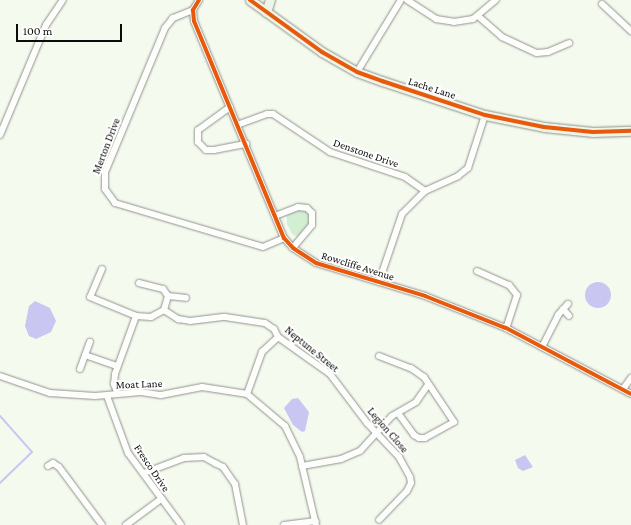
<!DOCTYPE html>
<style>
body{margin:0}
#map{position:relative;width:631px;height:525px;overflow:hidden;background:#f4faee;font-family:"Crimson Pro",serif}
div>[style]{position:absolute}
[style*='--x']{left:calc(var(--x)*1px);top:calc(var(--y)*1px);width:calc(var(--w)*1px);rotate:calc(var(--a)*1deg)}
.green>*{inset:0;background:#d2efd4}
.water>*{inset:0;background:#c9c7f2}
.round{border-radius:50%}
.stream>*{height:2px;margin:-1px;padding:0 1px;transform-origin:1px;border-radius:1px;background:#c9c7f2}
.roads{filter:drop-shadow(0 0 1px #90938d) drop-shadow(0 0 1px #90938d)}
.street>*{height:6px;margin:-3px;padding:0 3px;transform-origin:3px;border-radius:3px;background:#fdfefc}
.secondary>*{height:9px;margin:-4.5px;padding:0 4.5px;transform-origin:4.5px;border-radius:4.5px;background:#edf4e8}
.cycleway>*{height:4px;margin:-2px;padding:0 2px;transform-origin:2px;border-radius:2px;background:#e8590c}
span{translate:-50% -50%;white-space:nowrap;text-align:center;line-height:1.15;-webkit-text-stroke:4px #fff;paint-order:stroke}
.street-label{font-size:11px;color:#0b0b0b}
.scale{position:absolute;left:16px;top:24px;width:106px;height:18px;box-sizing:border-box;border:2px solid #0b0b0b;border-top:0;padding-left:5px;font-size:12px;line-height:14px;white-space:nowrap;color:#0b0b0b;-webkit-text-stroke:3px #fff;paint-order:stroke}
</style>
<div id="map">
<div class="green">
<i style="clip-path:polygon(301px 210px,307px 210px,311px 221px,298px 237px,292px 234px,287px 224px,287px 213px)"></i>
</div>
<div class="water">
<i class="round" style="left:585px;top:282px;width:26px;height:26px"></i>
<i style="clip-path:polygon(35px 301px,50px 308px,56px 321px,51px 332px,36px 339px,29px 336px,25px 326px,29px 306px)"></i>
<i style="clip-path:polygon(298px 398px,309px 412px,305px 431px,302px 432px,293px 425px,284px 408px,292px 399px)"></i>
<i style="clip-path:polygon(525px 455px,533px 467px,523px 471px,518px 468px,515px 460px)"></i>
</div>
<div class="stream">
<i style="--x:0;--y:416;--w:48;--a:48.4"></i>
<i style="--x:32;--y:452;--w:45;--a:135.9"></i>
</div>
<div class="roads">
<div class="street">
<i style="--x:199;--y:0;--w:12;--a:121"></i>
<i style="--x:193;--y:10;--w:11;--a:85"></i>
<i style="--x:194;--y:21;--w:235;--a:67.5"></i>
<i style="--x:284;--y:238;--w:13;--a:48"></i>
<i style="--x:293;--y:248;--w:27;--a:33"></i>
<i style="--x:316;--y:263;--w:114;--a:16.8"></i>
<i style="--x:425;--y:296;--w:87;--a:21.6"></i>
<i style="--x:506;--y:328;--w:141;--a:27.8"></i>
<i style="--x:407;--y:0;--w:35;--a:33"></i>
<i style="--x:436;--y:19;--w:18;--a:9"></i>
<i style="--x:454;--y:22;--w:19;--a:-9"></i>
<i style="--x:473;--y:19;--w:30;--a:-40"></i>
<i style="--x:602;--y:4;--w:40;--a:43"></i>
<i style="--x:193;--y:10;--w:22;--a:158"></i>
<i style="--x:173;--y:18;--w:13;--a:129"></i>
<i style="--x:165;--y:28;--w:156;--a:112.6"></i>
<i style="--x:105;--y:172;--w:17;--a:90"></i>
<i style="--x:105;--y:189;--w:17;--a:54"></i>
<i style="--x:115;--y:203;--w:154;--a:16.6"></i>
<i style="--x:263;--y:247;--w:23;--a:-23"></i>
<i style="--x:478;--y:16;--w:32;--a:41"></i>
<i style="--x:502;--y:37;--w:38;--a:25"></i>
<i style="--x:537;--y:53;--w:11;--a:-5"></i>
<i style="--x:548;--y:52;--w:23;--a:-23"></i>
<i style="--x:357;--y:72;--w:84;--a:-58.6"></i>
<i style="--x:230;--y:107;--w:39;--a:144"></i>
<i style="--x:198;--y:130;--w:12;--a:90"></i>
<i style="--x:198;--y:142;--w:11;--a:45"></i>
<i style="--x:206;--y:150;--w:8;--a:0"></i>
<i style="--x:214;--y:150;--w:33;--a:-11"></i>
<i style="--x:237;--y:125;--w:32;--a:-20"></i>
<i style="--x:267;--y:114;--w:6;--a:0"></i>
<i style="--x:273;--y:114;--w:69;--a:33.7"></i>
<i style="--x:330;--y:152;--w:79;--a:18.4"></i>
<i style="--x:405;--y:177;--w:24;--a:35"></i>
<i style="--x:0;--y:135;--w:119;--a:-67.3"></i>
<i style="--x:46;--y:25;--w:30;--a:-56"></i>
<i style="--x:275;--y:216;--w:25;--a:-21"></i>
<i style="--x:298;--y:207;--w:9;--a:6"></i>
<i style="--x:307;--y:208;--w:7;--a:45"></i>
<i style="--x:312;--y:213;--w:12;--a:90"></i>
<i style="--x:312;--y:225;--w:30;--a:130"></i>
<i style="--x:102;--y:269;--w:30;--a:113"></i>
<i style="--x:90;--y:297;--w:50;--a:22.4"></i>
<i style="--x:136;--y:316;--w:15;--a:4"></i>
<i style="--x:151;--y:317;--w:15;--a:-28"></i>
<i style="--x:164;--y:310;--w:17;--a:33"></i>
<i style="--x:178;--y:319;--w:12;--a:9"></i>
<i style="--x:190;--y:321;--w:35;--a:-7"></i>
<i style="--x:225;--y:317;--w:40;--a:8.5"></i>
<i style="--x:265;--y:323;--w:11;--a:34"></i>
<i style="--x:274;--y:329;--w:9;--a:63"></i>
<i style="--x:278;--y:337;--w:64;--a:35.4"></i>
<i style="--x:330;--y:374;--w:61;--a:52.9"></i>
<i style="--x:367;--y:423;--w:47;--a:46.7"></i>
<i style="--x:399;--y:457;--w:23;--a:61"></i>
<i style="--x:410;--y:477;--w:6;--a:81"></i>
<i style="--x:411;--y:483;--w:9;--a:117"></i>
<i style="--x:407;--y:491;--w:40;--a:134"></i>
<i style="--x:477;--y:271;--w:35;--a:24"></i>
<i style="--x:509;--y:285;--w:13;--a:51"></i>
<i style="--x:517;--y:295;--w:35;--a:108"></i>
<i style="--x:379;--y:282;--w:72;--a:-71.3"></i>
<i style="--x:402;--y:214;--w:33;--a:-45"></i>
<i style="--x:425;--y:191;--w:36;--a:-24"></i>
<i style="--x:458;--y:176;--w:13;--a:-39"></i>
<i style="--x:468;--y:168;--w:56;--a:-72.2"></i>
<i style="--x:139;--y:283;--w:25;--a:14"></i>
<i style="--x:163;--y:289;--w:9;--a:54"></i>
<i style="--x:168;--y:296;--w:15;--a:106"></i>
<i style="--x:168;--y:296;--w:18;--a:6"></i>
<i style="--x:563;--y:309;--w:9;--a:49"></i>
<i style="--x:542;--y:347;--w:36;--a:-63"></i>
<i style="--x:558;--y:315;--w:15;--a:-48"></i>
<i style="--x:85;--y:355;--w:34;--a:19"></i>
<i style="--x:379;--y:356;--w:34;--a:21"></i>
<i style="--x:411;--y:368;--w:16;--a:35"></i>
<i style="--x:424;--y:377;--w:54;--a:56.3"></i>
<i style="--x:454;--y:422;--w:33;--a:151"></i>
<i style="--x:425;--y:438;--w:6;--a:180"></i>
<i style="--x:419;--y:438;--w:6;--a:-149"></i>
<i style="--x:414;--y:435;--w:27;--a:-126"></i>
<i style="--x:80;--y:369;--w:29;--a:-70"></i>
<i style="--x:0;--y:376;--w:53;--a:18.8"></i>
<i style="--x:50;--y:393;--w:45;--a:3.8"></i>
<i style="--x:95;--y:396;--w:46;--a:-5"></i>
<i style="--x:141;--y:392;--w:20;--a:9"></i>
<i style="--x:161;--y:395;--w:42;--a:-11"></i>
<i style="--x:202;--y:387;--w:46;--a:8.8"></i>
<i style="--x:247;--y:394;--w:50;--a:40.1"></i>
<i style="--x:285;--y:426;--w:34;--a:64"></i>
<i style="--x:300;--y:457;--w:70;--a:76.8"></i>
<i style="--x:623;--y:389;--w:14;--a:-54"></i>
<i style="--x:117;--y:392;--w:9;--a:-111"></i>
<i style="--x:114;--y:384;--w:10;--a:-84"></i>
<i style="--x:115;--y:374;--w:62;--a:-70.1"></i>
<i style="--x:247;--y:394;--w:45;--a:-70.3"></i>
<i style="--x:262;--y:352;--w:22;--a:-43"></i>
<i style="--x:107;--y:396;--w:61;--a:69.8"></i>
<i style="--x:128;--y:453;--w:89;--a:53.6"></i>
<i style="--x:48;--y:466;--w:6;--a:-31"></i>
<i style="--x:53;--y:463;--w:7;--a:34"></i>
<i style="--x:59;--y:467;--w:72;--a:53.4"></i>
<i style="--x:302;--y:466;--w:40;--a:-10"></i>
<i style="--x:341;--y:459;--w:21;--a:-23"></i>
<i style="--x:360;--y:451;--w:47;--a:-47.6"></i>
<i style="--x:392;--y:416;--w:28;--a:-30"></i>
<i style="--x:416;--y:402;--w:21;--a:-55"></i>
<i style="--x:144;--y:473;--w:43;--a:-20.6"></i>
<i style="--x:184;--y:458;--w:20;--a:-3"></i>
<i style="--x:204;--y:457;--w:13;--a:29"></i>
<i style="--x:215;--y:463;--w:9;--a:27"></i>
<i style="--x:223;--y:467;--w:21;--a:55"></i>
<i style="--x:235;--y:484;--w:42;--a:79"></i>
<i style="--x:126;--y:525;--w:44;--a:-36.6"></i>
<i style="--x:284;--y:525;--w:32;--a:-7"></i>
</div>
<div class="secondary">
<i style="--x:250;--y:0;--w:89;--a:35.8"></i>
<i style="--x:322;--y:52;--w:40;--a:29.7"></i>
<i style="--x:357;--y:72;--w:27;--a:20"></i>
<i style="--x:382;--y:81;--w:108;--a:18.3"></i>
<i style="--x:485;--y:115;--w:60;--a:11.5"></i>
<i style="--x:544;--y:127;--w:49;--a:5.8"></i>
<i style="--x:593;--y:132;--w:38;--a:-2"></i>
<i style="--x:266;--y:12;--w:13;--a:-72"></i>
</div>
</div>
<div class="cycleway">
<i style="--x:199;--y:0;--w:12;--a:121"></i>
<i style="--x:193;--y:10;--w:11;--a:85"></i>
<i style="--x:194;--y:21;--w:235;--a:67.5"></i>
<i style="--x:284;--y:238;--w:13;--a:48"></i>
<i style="--x:293;--y:248;--w:27;--a:33"></i>
<i style="--x:316;--y:263;--w:114;--a:16.8"></i>
<i style="--x:425;--y:296;--w:87;--a:21.6"></i>
<i style="--x:506;--y:328;--w:141;--a:27.8"></i>
<i style="--x:250;--y:0;--w:89;--a:35.8"></i>
<i style="--x:322;--y:52;--w:40;--a:29.7"></i>
<i style="--x:357;--y:72;--w:27;--a:20"></i>
<i style="--x:382;--y:81;--w:108;--a:18.3"></i>
<i style="--x:485;--y:115;--w:60;--a:11.5"></i>
<i style="--x:544;--y:127;--w:49;--a:5.8"></i>
<i style="--x:593;--y:132;--w:38;--a:-2"></i>
</div>
<div class="street-label">
<span style="left:432px;top:88px;rotate:18deg">Lache Lane</span>
<span style="left:106px;top:146px;rotate:-69deg">Merton Drive</span>
<span style="left:366px;top:153px;rotate:19deg">Denstone Drive</span>
<span style="left:358px;top:266px;rotate:17deg">Rowcliffe Avenue</span>
<span style="left:312px;top:349px;rotate:39deg">Neptune Street</span>
<span style="left:139px;top:384px;rotate:-2deg">Moat Lane</span>
<span style="left:388px;top:430px;rotate:49deg">Legion Close</span>
<span style="left:152px;top:468px;rotate:56deg">Fresco Drive</span>
</div>
<div class="scale">100 m</div>
</div>
